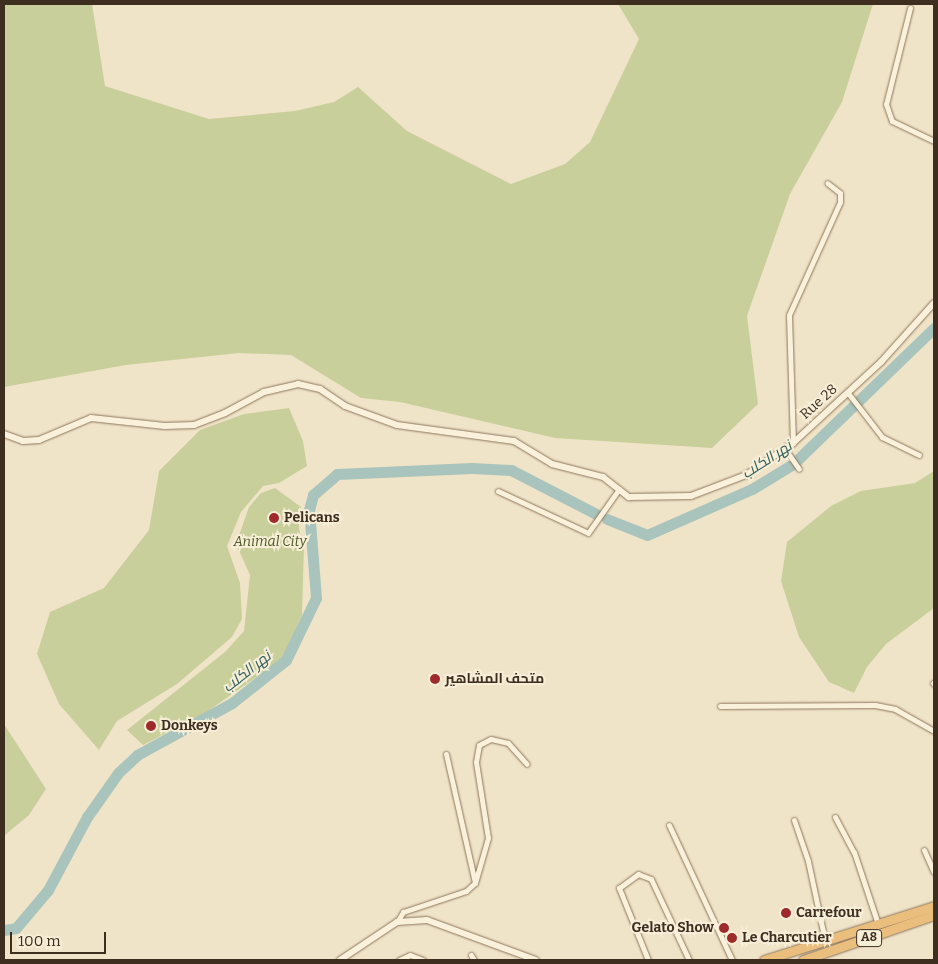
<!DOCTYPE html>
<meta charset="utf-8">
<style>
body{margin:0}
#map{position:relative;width:938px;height:964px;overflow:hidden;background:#f0e4c8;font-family:Bitter,Cairo,serif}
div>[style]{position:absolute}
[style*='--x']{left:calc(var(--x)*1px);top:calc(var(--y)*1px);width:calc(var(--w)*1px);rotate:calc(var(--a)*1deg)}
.green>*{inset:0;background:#c9cf9b}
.river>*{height:11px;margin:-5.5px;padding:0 5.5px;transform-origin:5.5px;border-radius:5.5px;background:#a9c4bc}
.roads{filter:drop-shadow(0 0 1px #8d765c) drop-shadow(0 0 1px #8d765c)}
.minor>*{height:5px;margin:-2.5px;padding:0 2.5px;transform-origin:2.5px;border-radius:2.5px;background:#faf1dc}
.tertiary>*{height:6px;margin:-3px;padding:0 3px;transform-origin:3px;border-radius:3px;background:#faf1dc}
.trunk>*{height:9px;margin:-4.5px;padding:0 4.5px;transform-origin:4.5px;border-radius:4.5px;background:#eabe7c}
.dots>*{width:14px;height:14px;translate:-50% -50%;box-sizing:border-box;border:2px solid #f7eed8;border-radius:50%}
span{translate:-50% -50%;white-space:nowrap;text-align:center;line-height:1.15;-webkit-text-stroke:4px #f7eed8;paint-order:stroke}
.shield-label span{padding:1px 4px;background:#f7eed8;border:1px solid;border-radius:4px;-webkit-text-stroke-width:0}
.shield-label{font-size:12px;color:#3d2e20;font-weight:700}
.street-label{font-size:14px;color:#3d2e20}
.poi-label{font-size:14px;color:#3d2e20;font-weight:700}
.left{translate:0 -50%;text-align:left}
.right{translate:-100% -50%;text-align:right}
.park-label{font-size:14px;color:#4d5a26;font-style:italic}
.water-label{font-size:15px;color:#2f5d5a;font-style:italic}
.frame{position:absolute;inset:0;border:5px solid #3d2e20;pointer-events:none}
.scale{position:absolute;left:10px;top:932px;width:96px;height:22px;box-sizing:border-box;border:2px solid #3d2e20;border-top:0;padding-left:6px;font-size:15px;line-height:18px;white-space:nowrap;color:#3d2e20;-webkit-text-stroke:4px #f7eed8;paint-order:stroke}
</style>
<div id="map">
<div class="green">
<i style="clip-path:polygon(4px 4px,92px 4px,105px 86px,209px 119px,295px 111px,334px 102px,358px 87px,407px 131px,511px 184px,565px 164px,590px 142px,639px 39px,618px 4px,873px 4px,842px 102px,790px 194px,747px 316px,758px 404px,712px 448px,555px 438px,400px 402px,361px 398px,291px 355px,239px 353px,126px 365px,4px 387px)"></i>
<i style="clip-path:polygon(289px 408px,303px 441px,307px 466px,279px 483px,263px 486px,241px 512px,227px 546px,240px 583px,242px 619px,232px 637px,177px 684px,117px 721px,99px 750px,59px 704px,37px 654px,50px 612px,104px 588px,149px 530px,159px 471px,200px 430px,244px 414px)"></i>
<i style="clip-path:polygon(934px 471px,934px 608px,886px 644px,867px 667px,854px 693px,829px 682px,799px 637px,781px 581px,787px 542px,831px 506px,861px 491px,915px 483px)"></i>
<i style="clip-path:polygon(275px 488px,301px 507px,299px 529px,304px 546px,302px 615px,284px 658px,205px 713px,143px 745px,127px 730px,225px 652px,244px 631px,250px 575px,236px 544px,249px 507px,261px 493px)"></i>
<i style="clip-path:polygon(4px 724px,46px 789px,29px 815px,4px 836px)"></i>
</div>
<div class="river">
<i style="--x:607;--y:519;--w:43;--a:21.8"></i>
<i style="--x:647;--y:535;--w:115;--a:-23.7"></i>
<i style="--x:752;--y:489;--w:48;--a:-31.4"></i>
<i style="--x:793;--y:464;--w:196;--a:-44"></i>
<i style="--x:4;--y:930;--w:12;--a:-9"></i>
<i style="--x:16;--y:928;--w:50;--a:-49.9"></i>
<i style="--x:48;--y:890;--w:83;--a:-61.9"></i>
<i style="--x:87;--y:817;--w:54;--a:-54.8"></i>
<i style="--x:118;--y:773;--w:26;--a:-43"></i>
<i style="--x:137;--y:755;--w:108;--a:-28.7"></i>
<i style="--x:232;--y:703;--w:69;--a:-38.5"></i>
<i style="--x:286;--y:660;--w:69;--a:-64.2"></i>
<i style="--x:316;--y:598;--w:88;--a:-94.5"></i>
<i style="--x:309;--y:510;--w:16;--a:-75"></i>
<i style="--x:313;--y:495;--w:32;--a:-41"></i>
<i style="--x:337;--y:474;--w:135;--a:-2.5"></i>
<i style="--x:472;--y:468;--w:39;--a:3"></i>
<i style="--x:511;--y:470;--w:98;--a:27.3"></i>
</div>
<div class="roads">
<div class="minor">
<i style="--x:910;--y:8;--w:99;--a:104"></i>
<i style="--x:886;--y:104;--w:18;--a:71"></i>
<i style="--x:892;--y:121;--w:47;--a:25.5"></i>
<i style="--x:848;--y:393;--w:56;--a:52.3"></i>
<i style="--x:882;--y:437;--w:41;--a:25.9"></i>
<i style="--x:793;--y:443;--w:128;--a:-91.8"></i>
<i style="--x:789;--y:315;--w:124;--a:-65.7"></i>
<i style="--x:840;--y:202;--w:9;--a:-90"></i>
<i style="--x:840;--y:193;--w:16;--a:-142"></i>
<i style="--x:785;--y:449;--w:24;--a:55"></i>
<i style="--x:498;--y:491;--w:99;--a:25"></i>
<i style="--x:588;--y:533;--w:54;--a:-54.8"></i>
<i style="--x:933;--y:683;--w:1;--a:45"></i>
<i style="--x:720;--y:706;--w:155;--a:-0.4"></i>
<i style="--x:875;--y:705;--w:20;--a:11"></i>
<i style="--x:895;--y:709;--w:45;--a:29.4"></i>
<i style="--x:446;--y:754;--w:132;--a:77.3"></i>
<i style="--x:835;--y:817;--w:40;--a:62"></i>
<i style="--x:854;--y:852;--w:76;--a:71.6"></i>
<i style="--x:794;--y:820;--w:43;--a:71.1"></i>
<i style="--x:808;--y:861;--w:82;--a:78"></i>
<i style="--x:669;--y:825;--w:149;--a:65"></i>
<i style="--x:924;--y:850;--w:24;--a:66"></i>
<i style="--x:397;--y:922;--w:12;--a:-59"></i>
<i style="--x:403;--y:912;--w:66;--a:-18.4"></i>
<i style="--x:466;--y:891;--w:12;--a:-42"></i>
<i style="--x:475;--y:883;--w:47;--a:-73.9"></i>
<i style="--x:488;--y:838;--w:77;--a:-99"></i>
<i style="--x:476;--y:762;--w:17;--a:-80"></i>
<i style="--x:479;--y:745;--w:13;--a:-27"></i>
<i style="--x:491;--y:739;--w:17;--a:13"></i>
<i style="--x:508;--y:743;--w:28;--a:48"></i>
<i style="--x:471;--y:955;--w:6;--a:59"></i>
<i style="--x:399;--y:960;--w:12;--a:-24"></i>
<i style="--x:410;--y:955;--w:14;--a:21"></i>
<i style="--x:648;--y:960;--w:78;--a:-111.9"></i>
<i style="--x:619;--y:888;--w:24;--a:-36"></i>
<i style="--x:638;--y:874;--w:14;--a:21"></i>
<i style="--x:651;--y:879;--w:89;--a:64.9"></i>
</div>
<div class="tertiary">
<i style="--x:4;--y:434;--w:20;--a:20"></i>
<i style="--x:23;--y:441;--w:16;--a:-4"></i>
<i style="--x:39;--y:440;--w:56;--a:-22.9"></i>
<i style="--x:91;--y:418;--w:74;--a:6.2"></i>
<i style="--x:165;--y:426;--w:29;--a:-2"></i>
<i style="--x:194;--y:425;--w:33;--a:-21"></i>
<i style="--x:225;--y:413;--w:44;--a:-28.3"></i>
<i style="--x:264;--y:392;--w:35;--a:-13"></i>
<i style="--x:298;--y:384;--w:23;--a:13"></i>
<i style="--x:320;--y:389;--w:30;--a:34"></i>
<i style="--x:345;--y:406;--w:55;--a:20.1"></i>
<i style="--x:397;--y:425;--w:118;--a:7.8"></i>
<i style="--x:514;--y:441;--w:44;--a:31.2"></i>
<i style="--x:552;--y:464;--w:53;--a:14.3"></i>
<i style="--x:603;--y:477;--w:33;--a:38"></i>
<i style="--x:629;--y:497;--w:62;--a:-0.9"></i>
<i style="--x:691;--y:496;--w:59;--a:-20.9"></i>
<i style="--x:746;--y:475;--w:57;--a:-34.2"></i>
<i style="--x:793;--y:443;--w:120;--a:-42.6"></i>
<i style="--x:881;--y:362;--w:79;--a:-48.1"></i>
<i style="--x:340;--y:960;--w:69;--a:-33.7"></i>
<i style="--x:397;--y:922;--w:30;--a:-4"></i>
<i style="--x:427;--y:920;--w:116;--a:20.2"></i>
</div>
<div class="trunk">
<i style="--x:764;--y:960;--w:178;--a:-17.6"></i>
<i style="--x:803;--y:960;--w:139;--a:-19"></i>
</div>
</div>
<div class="dots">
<i style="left:274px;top:518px;background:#9e2a2b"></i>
<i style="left:435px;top:679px;background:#9e2a2b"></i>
<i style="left:151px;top:726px;background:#9e2a2b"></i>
<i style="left:786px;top:913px;background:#9e2a2b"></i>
<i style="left:724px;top:928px;background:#9e2a2b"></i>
<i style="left:732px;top:938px;background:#9e2a2b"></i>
</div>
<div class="shield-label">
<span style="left:869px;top:938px">A8</span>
</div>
<div class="street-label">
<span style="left:819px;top:402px;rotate:-42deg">Rue 28</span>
</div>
<div class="poi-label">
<span class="left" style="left:284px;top:518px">Pelicans</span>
<span class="left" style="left:445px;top:679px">متحف المشاهير</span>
<span class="left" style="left:161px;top:726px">Donkeys</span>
<span class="left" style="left:796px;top:913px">Carrefour</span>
<span class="right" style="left:714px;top:928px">Gelato Show</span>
<span class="left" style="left:742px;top:938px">Le Charcutier</span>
</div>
<div class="park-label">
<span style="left:270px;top:542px">Animal City</span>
</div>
<div class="water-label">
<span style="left:767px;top:460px;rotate:-33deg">نهر الكلب</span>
<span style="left:247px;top:672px;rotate:-38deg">نهر الكلب</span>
</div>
<div class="frame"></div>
<div class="scale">100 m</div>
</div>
